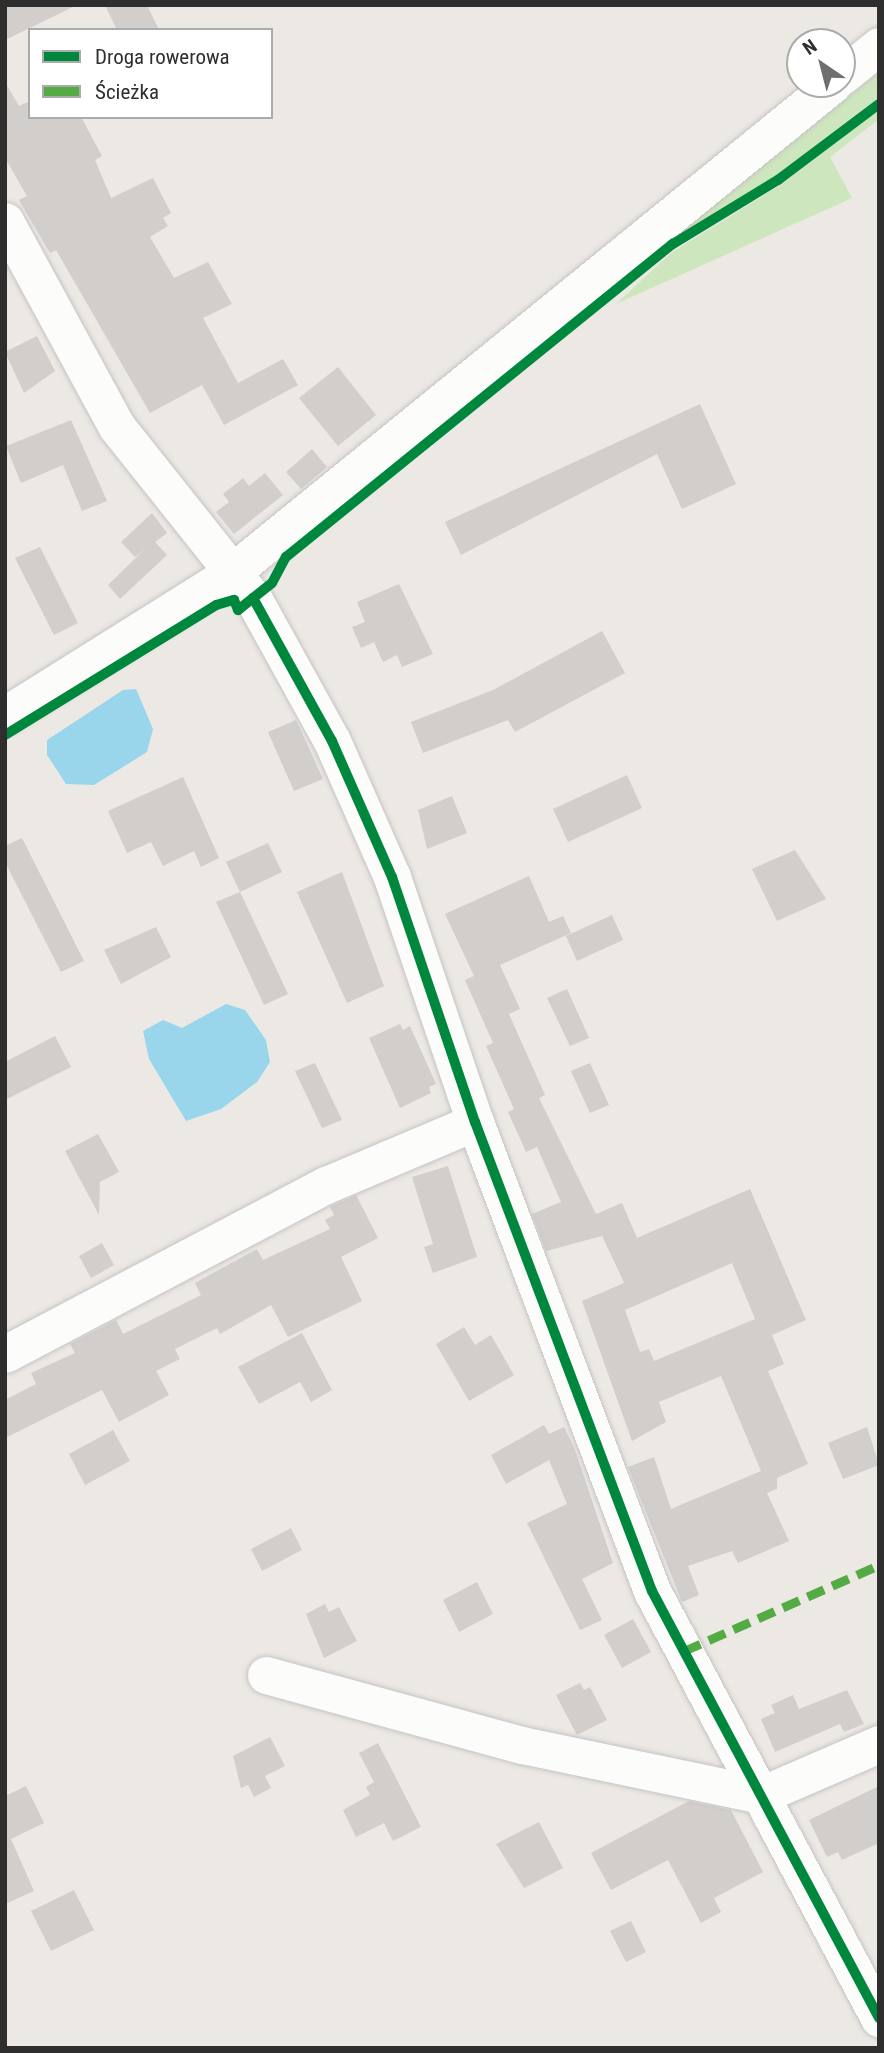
<!DOCTYPE html>
<meta charset="utf-8">
<style>
body{margin:0}
#map{position:relative;width:884px;height:2053px;overflow:hidden;background:#ece8e4;font-family:"Roboto Condensed",sans-serif}
div>[style]{position:absolute}
[style*='--x']{left:calc(var(--x)*1px);top:calc(var(--y)*1px);width:calc(var(--w)*1px);rotate:calc(var(--a)*1deg)}
.green>*{inset:0;background:#cee6be}
.water>*{inset:0;background:#99d6ec}
.building>*{inset:0;background:#d1cecb}
.roads{filter:drop-shadow(0 0 2px #c5c4c5) drop-shadow(0 0 2px #c5c4c5)}
.minor>*{height:37px;margin:-18.5px;padding:0 18.5px;transform-origin:18.5px;border-radius:18.5px;background:#fcfcfb}
.quiet>*{height:9px;margin-top:-4.5px;transform-origin:0;background:repeating-linear-gradient(90deg,#54ab44 0 18px,transparent 0 27px)}
.cycleway>*{height:10px;margin:-5px;padding:0 5px;transform-origin:5px;border-radius:5px;background:#00873e}
span{translate:-50% -50%;white-space:nowrap;text-align:center;line-height:1.15;-webkit-text-stroke:6px #fff;paint-order:stroke}
.frame{position:absolute;inset:0;border:7px solid #2e2e2e;pointer-events:none}
.legend{position:absolute;left:28px;top:28px;width:245px;height:91px;box-sizing:border-box;background:#fff;border:2px solid #ababab;margin:0;padding:9px 12px;list-style:none;font-size:21px;color:#2e2e2e}
.legend li{display:flex;align-items:center;gap:14px;height:35px}
.legend b{width:35px;border:2px solid #ababab}
.north{position:absolute;left:786px;top:28px;width:70px;height:70px;box-sizing:border-box;background:#fff;border:2px solid #ababab;border-radius:50%;rotate:325deg;font-size:19px;font-weight:700;line-height:28px;text-align:center;color:#2e2e2e}
.north::after{content:'';display:block;margin:auto;width:24px;height:32px;background:#706f6e;clip-path:polygon(50% 0,100% 100%,50% 72%,0 100%)}
</style>
<div id="map">
<div class="green">
<i style="clip-path:polygon(879px 61px,879px 97px,774px 177px,679px 234px,580px 314px,577px 310px)"></i>
<i style="clip-path:polygon(879px 110px,879px 119px,830px 157px,852px 198px,616px 304px,671px 253px,782px 184px)"></i>
</div>
<div class="water">
<i style="clip-path:polygon(136px 689px,153px 729px,147px 752px,94px 785px,66px 784px,47px 755px,47px 740px,123px 690px)"></i>
<i style="clip-path:polygon(226px 1004px,245px 1010px,266px 1040px,270px 1062px,257px 1082px,221px 1109px,186px 1121px,149px 1059px,143px 1031px,163px 1020px,182px 1028px)"></i>
</div>
<div class="building">
<i style="clip-path:polygon(5px 5px,77px 5px,5px 40px)"></i>
<i style="clip-path:polygon(105px 5px,147px 5px,159px 30px,117px 30px)"></i>
<i style="clip-path:polygon(5px 82px,19px 106px,30px 101px,30px 117px,81px 117px,102px 156px,95px 160px,111px 198px,153px 178px,171px 213px,163px 218px,168px 226px,150px 237px,174px 278px,208px 262px,232px 304px,203px 318px,238px 383px,283px 359px,298px 385px,224px 425px,202px 385px,150px 413px,56px 250px,50px 253px,19px 200px,27px 196px,5px 158px)"></i>
<i style="clip-path:polygon(37px 336px,55px 371px,24px 393px,5px 352px)"></i>
<i style="clip-path:polygon(338px 367px,376px 415px,338px 446px,299px 398px)"></i>
<i style="clip-path:polygon(700px 404px,736px 484px,682px 509px,657px 454px,461px 555px,445px 522px)"></i>
<i style="clip-path:polygon(71px 420px,107px 501px,82px 511px,63px 465px,21px 483px,6px 446px)"></i>
<i style="clip-path:polygon(312px 449px,327px 467px,301px 489px,286px 472px)"></i>
<i style="clip-path:polygon(265px 473px,283px 495px,234px 534px,216px 512px,229px 502px,223px 494px,243px 478px,249px 486px)"></i>
<i style="clip-path:polygon(152px 513px,167px 533px,155px 542px,167px 555px,120px 599px,108px 585px,145px 549px,135px 557px,121px 542px)"></i>
<i style="clip-path:polygon(40px 547px,78px 623px,54px 635px,15px 558px)"></i>
<i style="clip-path:polygon(399px 584px,433px 654px,402px 667px,397px 655px,383px 662px,374px 642px,361px 648px,352px 627px,365px 622px,357px 602px)"></i>
<i style="clip-path:polygon(602px 631px,625px 673px,515px 732px,508px 720px,423px 753px,411px 722px,493px 690px)"></i>
<i style="clip-path:polygon(296px 720px,323px 779px,294px 791px,268px 732px)"></i>
<i style="clip-path:polygon(627px 775px,642px 808px,568px 842px,553px 809px)"></i>
<i style="clip-path:polygon(183px 777px,219px 858px,201px 867px,194px 851px,163px 866px,151px 842px,127px 853px,108px 811px)"></i>
<i style="clip-path:polygon(452px 796px,467px 833px,427px 849px,418px 810px)"></i>
<i style="clip-path:polygon(22px 838px,84px 961px,61px 972px,5px 862px,5px 846px)"></i>
<i style="clip-path:polygon(268px 843px,282px 872px,240px 892px,226px 862px)"></i>
<i style="clip-path:polygon(795px 850px,826px 899px,777px 921px,752px 869px)"></i>
<i style="clip-path:polygon(342px 872px,384px 986px,347px 1003px,297px 892px)"></i>
<i style="clip-path:polygon(evenodd,529px 876px,549px 922px,563px 916px,571px 933px,500px 965px,520px 1009px,509px 1014px,545px 1095px,539px 1098px,596px 1214px,622px 1203px,637px 1238px,750px 1189px,806px 1320px,772px 1335px,784px 1364px,768px 1371px,808px 1464px,777px 1478px,777px 1489px,767px 1493px,789px 1541px,738px 1563px,732px 1551px,688px 1566px,699px 1595px,682px 1602px,628px 1467px,654px 1457px,671px 1509px,761px 1471px,721px 1376px,659px 1402px,666px 1422px,632px 1441px,582px 1301px,624px 1283px,621px 1276px,602px 1236px,546px 1251px,532px 1214px,561px 1202px,537px 1147px,526px 1152px,508px 1112px,514px 1109px,486px 1046px,493px 1043px,465px 980px,474px 976px,445px 914px,529px 876px,732px 1263px,755px 1319px,654px 1361px,649px 1349px,640px 1352px,625px 1310px,732px 1263px)"></i>
<i style="clip-path:polygon(240px 892px,288px 994px,264px 1005px,216px 902px)"></i>
<i style="clip-path:polygon(612px 915px,623px 940px,577px 961px,566px 936px)"></i>
<i style="clip-path:polygon(156px 927px,171px 957px,121px 984px,104px 950px)"></i>
<i style="clip-path:polygon(567px 989px,589px 1038px,570px 1046px,547px 998px)"></i>
<i style="clip-path:polygon(400px 1024px,403px 1030px,410px 1026px,436px 1084px,429px 1087px,431px 1093px,400px 1108px,369px 1038px)"></i>
<i style="clip-path:polygon(55px 1036px,71px 1067px,5px 1100px,5px 1062px)"></i>
<i style="clip-path:polygon(315px 1063px,342px 1120px,322px 1128px,295px 1071px)"></i>
<i style="clip-path:polygon(590px 1063px,609px 1105px,590px 1113px,571px 1071px)"></i>
<i style="clip-path:polygon(98px 1134px,119px 1172px,100px 1182px,99px 1215px,65px 1151px)"></i>
<i style="clip-path:polygon(448px 1166px,477px 1257px,433px 1273px,424px 1247px,433px 1244px,412px 1177px)"></i>
<i style="clip-path:polygon(356px 1195px,378px 1238px,341px 1257px,362px 1301px,288px 1337px,271px 1305px,220px 1334px,217px 1328px,175px 1349px,180px 1359px,156px 1371px,169px 1395px,119px 1422px,102px 1390px,5px 1438px,5px 1400px,36px 1384px,31px 1373px,75px 1353px,70px 1344px,116px 1320px,123px 1334px,201px 1295px,195px 1283px,257px 1249px,263px 1260px,330px 1229px,325px 1220px,334px 1215px,330px 1207px)"></i>
<i style="clip-path:polygon(102px 1243px,114px 1265px,91px 1278px,79px 1256px)"></i>
<i style="clip-path:polygon(464px 1327px,475px 1345px,491px 1335px,514px 1375px,469px 1401px,436px 1344px)"></i>
<i style="clip-path:polygon(302px 1333px,332px 1390px,311px 1402px,300px 1382px,259px 1404px,238px 1367px)"></i>
<i style="clip-path:polygon(544px 1425px,549px 1434px,564px 1427px,574px 1447px,613px 1563px,582px 1579px,602px 1620px,580px 1630px,527px 1523px,567px 1504px,549px 1460px,506px 1484px,491px 1455px)"></i>
<i style="clip-path:polygon(867px 1427px,879px 1465px,843px 1479px,828px 1443px)"></i>
<i style="clip-path:polygon(113px 1430px,130px 1461px,85px 1485px,69px 1454px)"></i>
<i style="clip-path:polygon(291px 1528px,302px 1550px,262px 1571px,251px 1549px)"></i>
<i style="clip-path:polygon(477px 1582px,493px 1614px,459px 1632px,443px 1600px)"></i>
<i style="clip-path:polygon(325px 1604px,329px 1612px,339px 1607px,357px 1641px,324px 1658px,306px 1614px)"></i>
<i style="clip-path:polygon(633px 1619px,651px 1652px,622px 1668px,604px 1635px)"></i>
<i style="clip-path:polygon(580px 1683px,584px 1690px,590px 1687px,607px 1720px,577px 1735px,556px 1695px)"></i>
<i style="clip-path:polygon(847px 1690px,864px 1724px,844px 1732px,840px 1724px,775px 1752px,761px 1719px,775px 1713px,771px 1705px,793px 1695px,799px 1709px)"></i>
<i style="clip-path:polygon(270px 1737px,285px 1766px,265px 1776px,271px 1788px,254px 1797px,248px 1785px,241px 1788px,233px 1756px)"></i>
<i style="clip-path:polygon(378px 1743px,421px 1827px,393px 1841px,384px 1823px,356px 1837px,343px 1810px,370px 1795px,366px 1787px,374px 1782px,359px 1753px)"></i>
<i style="clip-path:polygon(26px 1786px,44px 1823px,11px 1839px,34px 1891px,5px 1904px,5px 1796px)"></i>
<i style="clip-path:polygon(879px 1786px,879px 1843px,842px 1860px,838px 1852px,827px 1857px,809px 1820px)"></i>
<i style="clip-path:polygon(689px 1801px,731px 1810px,763px 1872px,714px 1898px,721px 1912px,701px 1923px,668px 1860px,611px 1890px,591px 1853px)"></i>
<i style="clip-path:polygon(539px 1822px,563px 1868px,524px 1888px,496px 1844px)"></i>
<i style="clip-path:polygon(74px 1890px,94px 1930px,51px 1951px,31px 1911px)"></i>
<i style="clip-path:polygon(631px 1921px,646px 1952px,626px 1962px,610px 1931px)"></i>
</div>
<div class="roads">
<div class="minor">
<i style="--x:842;--y:76;--w:48;--a:-39"></i>
<i style="--x:5;--y:221;--w:234;--a:61.5"></i>
<i style="--x:117;--y:427;--w:218;--a:51.5"></i>
<i style="--x:253;--y:598;--w:163;--a:61.1"></i>
<i style="--x:332;--y:741;--w:149;--a:66.2"></i>
<i style="--x:392;--y:877;--w:259;--a:71.3"></i>
<i style="--x:475;--y:1122;--w:501;--a:69.32"></i>
<i style="--x:652;--y:1591;--w:484;--a:62"></i>
<i style="--x:5;--y:715;--w:267;--a:-32.1"></i>
<i style="--x:231;--y:573;--w:776;--a:-39.09"></i>
<i style="--x:5;--y:1354;--w:363;--a:-27.8"></i>
<i style="--x:326;--y:1185;--w:162;--a:-22.9"></i>
<i style="--x:266;--y:1675;--w:265;--a:15.3"></i>
<i style="--x:522;--y:1745;--w:244;--a:11.8"></i>
<i style="--x:761;--y:1795;--w:129;--a:-23.4"></i>
</div>
</div>
<div class="quiet">
<i style="--x:684;--y:1651;--w:213;--a:-23.8"></i>
</div>
<div class="cycleway">
<i style="--x:253;--y:598;--w:163;--a:61.1"></i>
<i style="--x:332;--y:741;--w:149;--a:66.2"></i>
<i style="--x:392;--y:877;--w:259;--a:71.3"></i>
<i style="--x:475;--y:1122;--w:501;--a:69.32"></i>
<i style="--x:652;--y:1591;--w:484;--a:62"></i>
<i style="--x:5;--y:735;--w:248;--a:-31.6"></i>
<i style="--x:216;--y:605;--w:19;--a:-16"></i>
<i style="--x:234;--y:600;--w:11;--a:68"></i>
<i style="--x:238;--y:610;--w:43;--a:-38.5"></i>
<i style="--x:272;--y:583;--w:30;--a:-62"></i>
<i style="--x:286;--y:557;--w:498;--a:-39"></i>
<i style="--x:673;--y:244;--w:123;--a:-31.4"></i>
<i style="--x:778;--y:180;--w:126;--a:-37"></i>
</div>
<div class="frame"></div>
<ul class="legend">
<li><b style="height:9px;background:#00873e"></b>Droga rowerowa</li>
<li><b style="height:9px;background:#54ab44"></b>Ścieżka</li>
</ul>
<div class="north">N</div>
</div>
